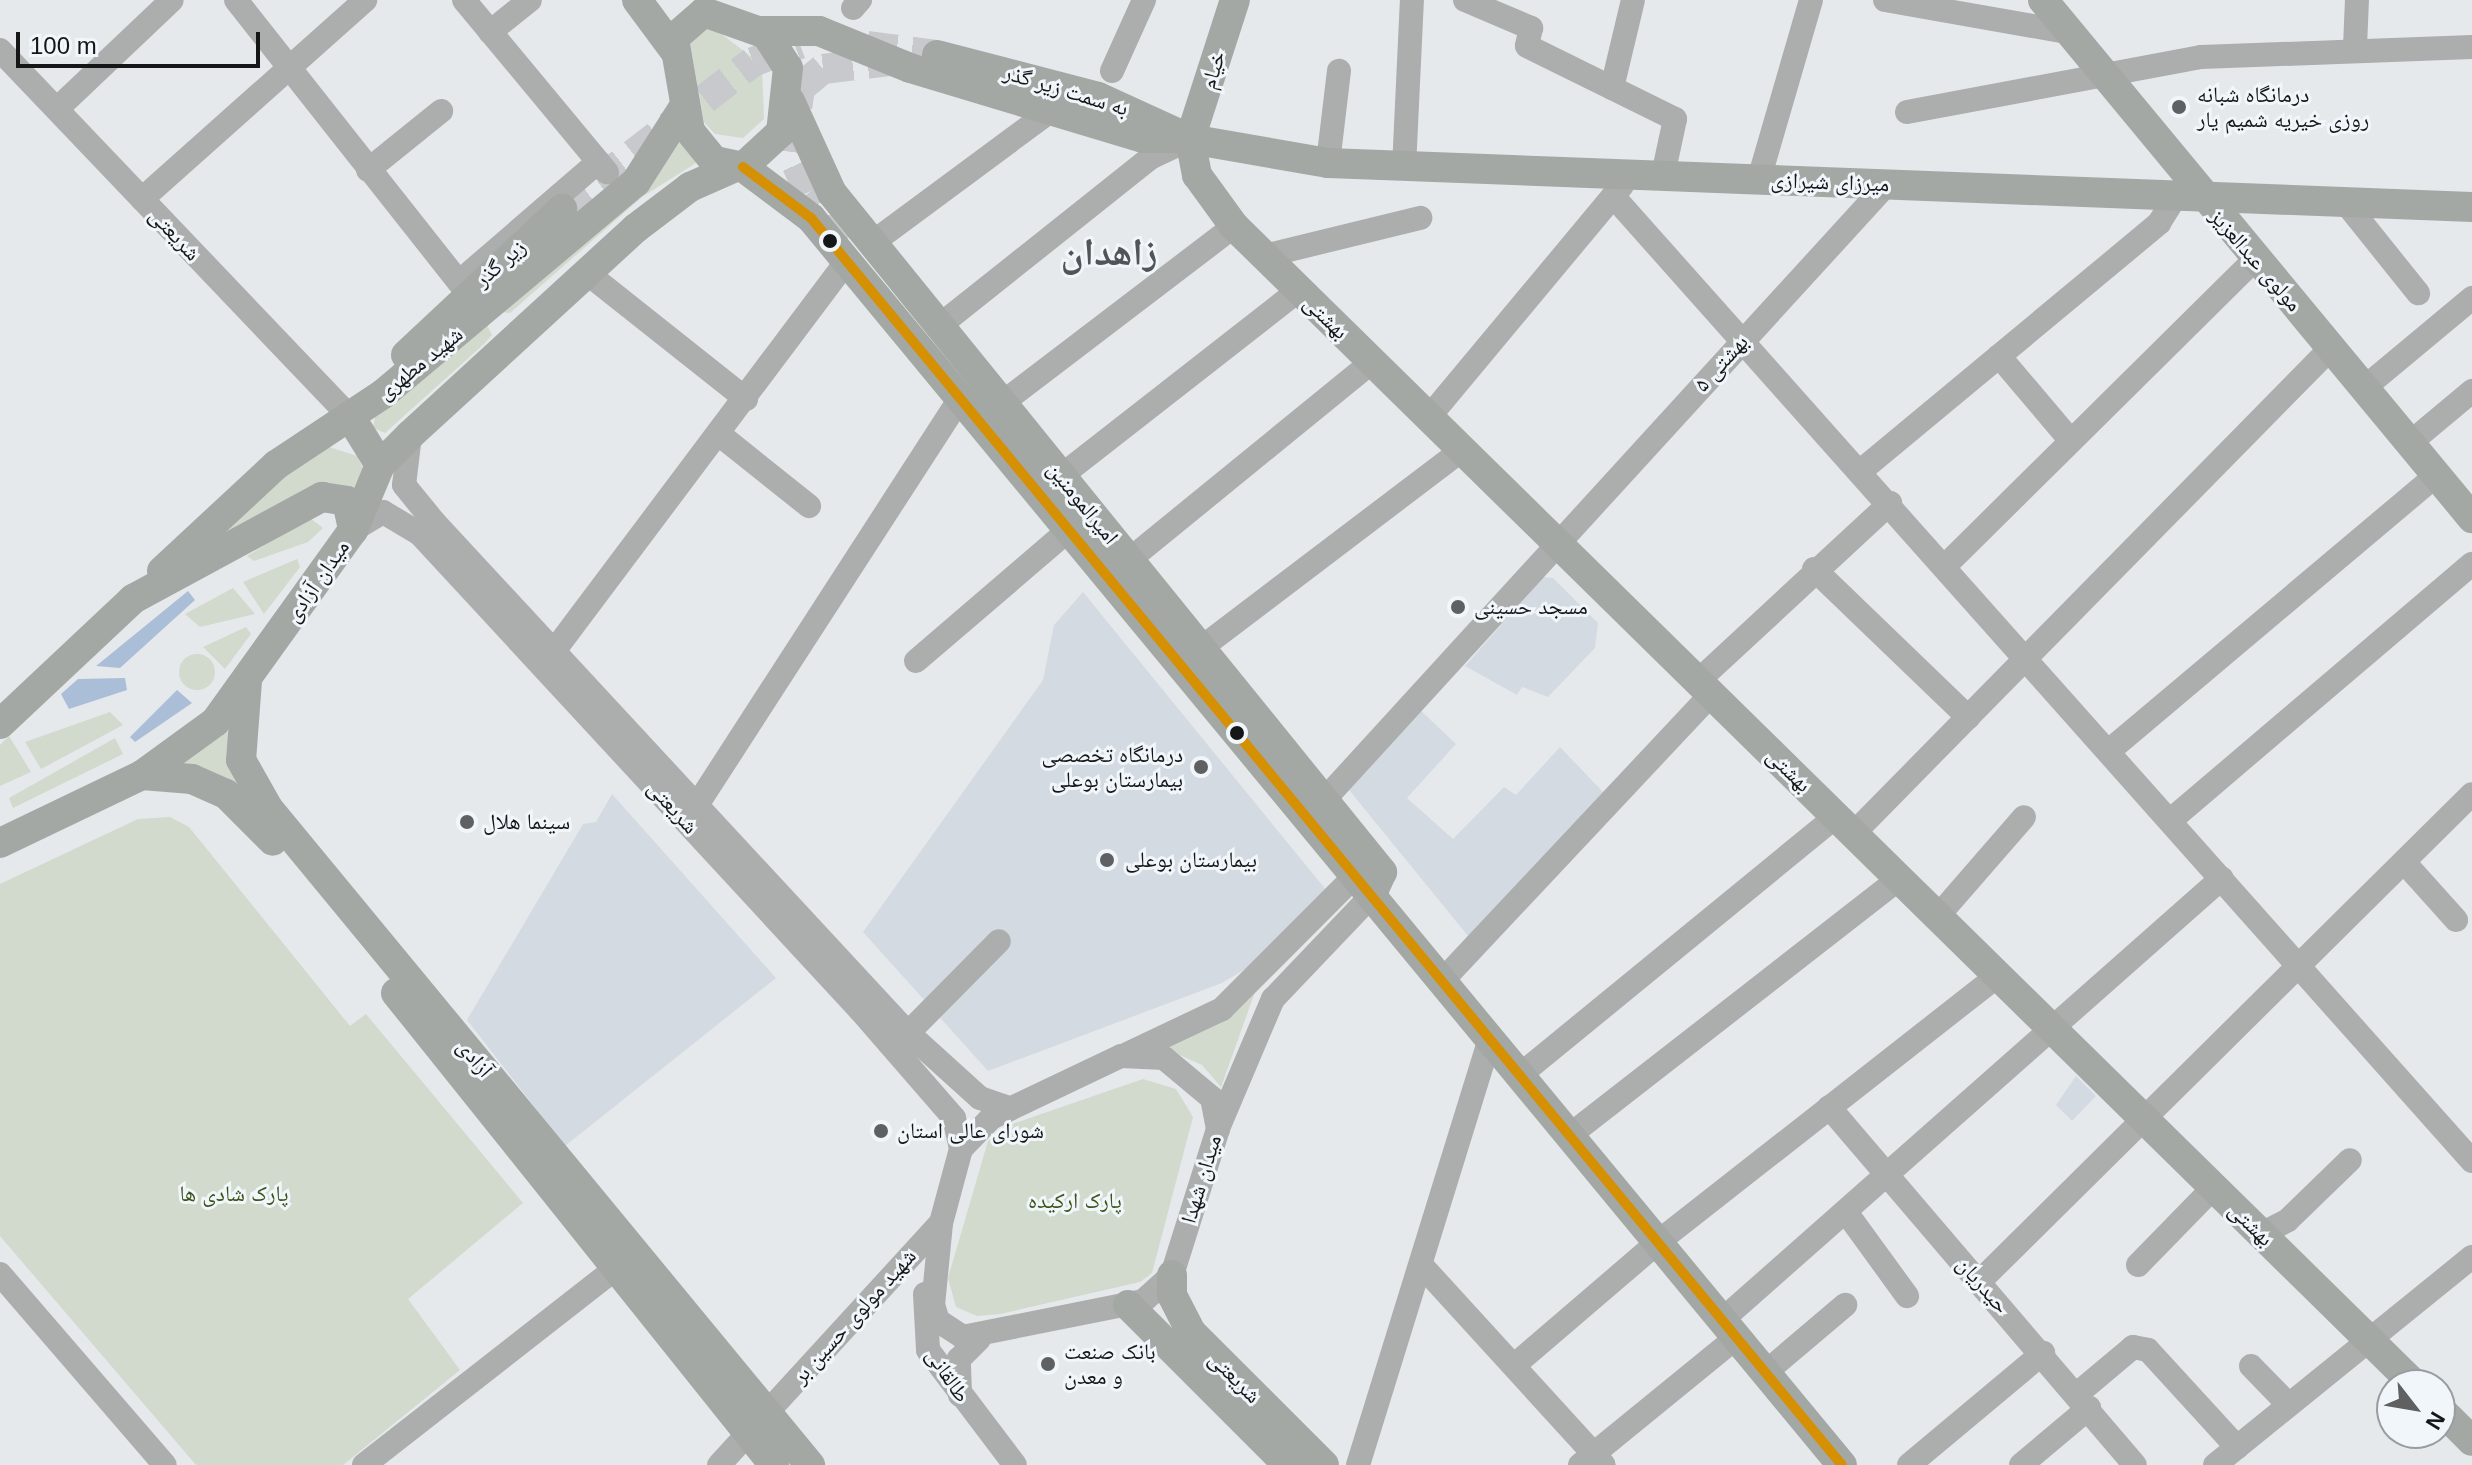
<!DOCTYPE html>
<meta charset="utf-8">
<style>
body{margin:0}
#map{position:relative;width:2472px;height:1465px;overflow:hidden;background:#e6e9ec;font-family:Helvetica,"Noto Naskh Arabic",sans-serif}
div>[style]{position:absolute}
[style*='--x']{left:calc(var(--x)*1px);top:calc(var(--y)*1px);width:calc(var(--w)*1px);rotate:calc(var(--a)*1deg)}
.built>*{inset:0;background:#d4dae2}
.green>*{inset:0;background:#d1dacc}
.round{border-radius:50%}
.water>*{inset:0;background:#aabed7}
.major-tunnel>*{height:30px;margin-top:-15px;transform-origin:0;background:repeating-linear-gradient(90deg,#c7c9cc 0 30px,transparent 0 45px)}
.minor>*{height:24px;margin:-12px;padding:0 12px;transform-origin:12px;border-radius:12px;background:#abaeac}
.major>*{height:30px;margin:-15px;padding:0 15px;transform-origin:15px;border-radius:15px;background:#a4a8a5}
.bus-1>*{height:10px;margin:-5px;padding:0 5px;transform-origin:5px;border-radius:5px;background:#d59004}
.dots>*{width:22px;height:22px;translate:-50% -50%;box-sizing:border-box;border:4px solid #f1f6fb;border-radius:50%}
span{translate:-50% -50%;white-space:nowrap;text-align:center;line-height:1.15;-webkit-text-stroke:6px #f1f6fb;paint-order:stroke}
.street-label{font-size:22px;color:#151618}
.poi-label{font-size:22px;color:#151618}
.left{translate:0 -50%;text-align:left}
.right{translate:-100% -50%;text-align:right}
.park-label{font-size:22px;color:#3b5217}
.town-label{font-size:38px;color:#51555a;font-weight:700}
.north{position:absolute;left:2376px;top:1369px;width:80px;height:80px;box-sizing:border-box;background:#f1f6fb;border:2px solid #999ca0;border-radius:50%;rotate:121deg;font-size:22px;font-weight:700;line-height:32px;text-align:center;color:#151618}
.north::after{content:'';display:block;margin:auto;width:28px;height:36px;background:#5e6062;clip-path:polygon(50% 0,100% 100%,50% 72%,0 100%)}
.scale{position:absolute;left:16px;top:32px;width:244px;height:36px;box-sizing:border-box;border:4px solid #151618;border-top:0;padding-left:10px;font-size:24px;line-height:28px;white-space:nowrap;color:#151618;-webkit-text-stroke:6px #f1f6fb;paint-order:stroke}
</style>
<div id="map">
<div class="built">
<i style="clip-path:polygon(1543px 577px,1553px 578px,1598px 623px,1595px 648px,1548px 697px,1522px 687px,1517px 695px,1465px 666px)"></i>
<i style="clip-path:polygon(1083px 592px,1327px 891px,1262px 959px,1222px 983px,988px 1071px,863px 932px,1043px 680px,1054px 625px)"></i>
<i style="clip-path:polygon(1417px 707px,1456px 744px,1407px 798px,1453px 839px,1504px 787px,1516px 795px,1560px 747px,1605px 794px,1468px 936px,1345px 785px)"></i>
<i style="clip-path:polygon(612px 794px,776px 978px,565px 1146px,467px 1020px,583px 824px,596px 822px)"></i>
<i style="clip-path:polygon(2076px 1076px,2096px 1096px,2072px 1121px,2056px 1105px)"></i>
</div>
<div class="green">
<i style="clip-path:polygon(707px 23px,762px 65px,764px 119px,743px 138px,715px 134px,704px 122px,688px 30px)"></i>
<i style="clip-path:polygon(677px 134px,696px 163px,642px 197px,510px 313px,501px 312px)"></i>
<i style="clip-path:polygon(486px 323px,492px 335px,484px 344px,385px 433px,373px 428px,375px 417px)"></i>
<i style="clip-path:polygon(329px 447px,357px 456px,363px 468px,353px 490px,188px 562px,277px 478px)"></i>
<i style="clip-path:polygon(310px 518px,323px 528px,308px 542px,254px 561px,247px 556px)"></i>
<i style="clip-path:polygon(297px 559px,300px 567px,264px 614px,243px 582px)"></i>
<i style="clip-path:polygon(233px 588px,255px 614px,200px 627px,185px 614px)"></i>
<i style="clip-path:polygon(246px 627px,251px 634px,225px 669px,203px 647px)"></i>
<i class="round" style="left:179px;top:654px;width:36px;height:36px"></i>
<i style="clip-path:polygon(110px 712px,123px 725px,41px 769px,25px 742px)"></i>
<i style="clip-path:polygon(228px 726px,232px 770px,253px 803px,175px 770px)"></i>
<i style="clip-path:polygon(9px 736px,31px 772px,0 786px,0 745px)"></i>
<i style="clip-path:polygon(115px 738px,123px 754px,13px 808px,9px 798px)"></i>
<i style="clip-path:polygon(170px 817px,189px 827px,350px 1026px,366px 1014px,523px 1203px,408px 1299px,460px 1370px,343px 1465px,196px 1465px,0 1236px,0 884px,138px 819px)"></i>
<i style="clip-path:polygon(1255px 992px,1221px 1087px,1202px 1065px,1166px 1049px,1221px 1023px)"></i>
<i style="clip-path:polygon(1143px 1079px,1176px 1089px,1193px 1117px,1152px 1273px,1140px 1282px,1000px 1314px,977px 1316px,956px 1307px,948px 1278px,988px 1141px,1015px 1123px)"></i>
</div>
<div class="water">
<i style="clip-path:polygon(188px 591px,195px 600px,120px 668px,96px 666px)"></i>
<i style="clip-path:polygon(125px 678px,127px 690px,69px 709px,61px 694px,78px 679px)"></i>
<i style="clip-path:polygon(177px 690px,192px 703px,135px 742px,130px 737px)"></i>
</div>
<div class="major-tunnel">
<i style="--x:867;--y:46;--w:71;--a:7.3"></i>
<i style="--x:562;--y:209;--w:241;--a:-37.6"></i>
<i style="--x:753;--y:62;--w:50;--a:-21"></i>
<i style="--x:847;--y:239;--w:60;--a:-129"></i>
<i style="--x:809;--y:192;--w:44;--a:-114.2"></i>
<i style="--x:791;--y:152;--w:65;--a:-82"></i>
<i style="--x:800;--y:88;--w:30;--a:-40"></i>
<i style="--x:823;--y:69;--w:77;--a:-6.8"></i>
</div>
<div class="minor">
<i style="--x:236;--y:0;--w:360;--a:51.7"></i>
<i style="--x:459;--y:282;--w:184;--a:-40.8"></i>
<i style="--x:464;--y:0;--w:224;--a:50.3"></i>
<i style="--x:1465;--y:0;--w:72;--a:23"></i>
<i style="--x:1531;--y:28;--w:18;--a:103"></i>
<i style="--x:1527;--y:46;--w:165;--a:26.3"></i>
<i style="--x:1675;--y:119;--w:57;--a:102.1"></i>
<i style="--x:1885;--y:0;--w:190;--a:10"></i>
<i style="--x:853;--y:8;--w:11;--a:-49"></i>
<i style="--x:490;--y:32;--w:51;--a:-38.7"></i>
<i style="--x:2355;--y:47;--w:47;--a:-87.6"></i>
<i style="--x:0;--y:50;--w:509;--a:46.35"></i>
<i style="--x:1112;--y:71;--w:78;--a:-65.7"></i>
<i style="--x:1612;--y:88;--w:90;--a:-76.6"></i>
<i style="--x:57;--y:109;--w:158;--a:-43.5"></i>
<i style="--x:1907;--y:112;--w:299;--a:-10.6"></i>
<i style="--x:2201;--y:57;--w:271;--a:-2.1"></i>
<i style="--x:1328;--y:163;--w:93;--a:-83.2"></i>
<i style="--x:1404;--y:168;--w:168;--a:-87.3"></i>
<i style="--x:368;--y:170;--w:94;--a:-38.9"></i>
<i style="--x:1759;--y:179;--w:186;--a:-73.8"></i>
<i style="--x:1613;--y:196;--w:1292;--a:48.33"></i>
<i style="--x:142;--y:199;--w:299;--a:-41.7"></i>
<i style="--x:2345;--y:202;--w:117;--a:51.3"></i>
<i style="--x:872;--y:243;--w:229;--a:-36.5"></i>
<i style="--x:1264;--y:256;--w:161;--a:-13.7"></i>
<i style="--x:587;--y:273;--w:203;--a:38.4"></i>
<i style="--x:939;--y:326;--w:270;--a:-38.5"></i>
<i style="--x:1150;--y:158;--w:44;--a:-25.4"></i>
<i style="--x:1999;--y:356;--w:111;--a:49.7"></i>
<i style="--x:2364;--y:388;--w:141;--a:-39.8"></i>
<i style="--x:1002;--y:403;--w:292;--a:-37.3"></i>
<i style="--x:1429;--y:417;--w:302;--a:-50.2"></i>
<i style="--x:410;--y:435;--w:50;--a:96.8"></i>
<i style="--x:404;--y:485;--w:49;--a:50.8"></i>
<i style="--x:435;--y:523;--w:696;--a:47.16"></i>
<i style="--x:908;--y:1033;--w:97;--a:42.1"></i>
<i style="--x:980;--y:1098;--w:31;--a:19"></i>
<i style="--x:720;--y:435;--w:114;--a:38.6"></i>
<i style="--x:2411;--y:442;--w:80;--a:-39.9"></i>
<i style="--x:1863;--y:469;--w:385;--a:-39.7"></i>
<i style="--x:2159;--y:223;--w:32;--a:-58"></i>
<i style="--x:1061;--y:476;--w:302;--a:-38"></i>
<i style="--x:353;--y:530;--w:35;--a:-31"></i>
<i style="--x:383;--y:512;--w:43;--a:30.7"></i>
<i style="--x:420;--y:534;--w:648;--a:47.25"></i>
<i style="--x:860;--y:1010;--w:143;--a:49"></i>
<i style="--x:954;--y:1118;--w:32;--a:77"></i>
<i style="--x:1129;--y:560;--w:313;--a:-39.2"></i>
<i style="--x:1947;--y:564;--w:435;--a:-44.7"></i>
<i style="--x:1814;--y:569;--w:214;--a:43.9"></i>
<i style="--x:1201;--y:648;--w:328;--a:-37.2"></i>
<i style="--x:548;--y:659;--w:498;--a:-53.1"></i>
<i style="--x:916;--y:661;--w:201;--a:-40.6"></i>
<i style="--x:1698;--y:681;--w:262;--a:-42.8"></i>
<i style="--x:2110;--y:750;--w:426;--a:-40.1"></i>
<i style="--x:1324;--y:800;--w:835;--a:-47.57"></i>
<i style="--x:697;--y:805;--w:484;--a:-57.1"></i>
<i style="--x:2172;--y:819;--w:394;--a:-40.4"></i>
<i style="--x:1853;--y:834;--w:682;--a:-45.48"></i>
<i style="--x:2404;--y:862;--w:78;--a:48.1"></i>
<i style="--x:1938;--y:916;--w:131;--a:-49"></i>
<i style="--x:1442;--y:981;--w:393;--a:-46.8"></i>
<i style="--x:908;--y:1033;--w:129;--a:-45.3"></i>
<i style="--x:1127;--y:1054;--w:105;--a:-25.3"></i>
<i style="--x:1222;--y:1009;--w:188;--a:-45"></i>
<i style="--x:1520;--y:1075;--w:409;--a:-39.3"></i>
<i style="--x:1829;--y:1107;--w:471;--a:49.5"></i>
<i style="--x:1219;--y:1126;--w:138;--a:-67"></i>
<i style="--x:1273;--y:999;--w:142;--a:-46.4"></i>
<i style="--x:1570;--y:1135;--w:417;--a:-37.9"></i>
<i style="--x:1846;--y:1212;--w:104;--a:54"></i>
<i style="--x:2261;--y:1234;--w:30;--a:-27"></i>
<i style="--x:2288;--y:1220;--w:86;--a:-44.1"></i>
<i style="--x:2138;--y:1265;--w:109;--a:-45.7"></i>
<i style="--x:1423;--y:1267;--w:268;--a:47.6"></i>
<i style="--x:0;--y:1274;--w:252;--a:49.2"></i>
<i style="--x:1980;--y:1281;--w:692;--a:-44.71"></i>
<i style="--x:925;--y:1294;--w:56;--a:86.9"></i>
<i style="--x:928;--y:1350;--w:144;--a:52.9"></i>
<i style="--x:1722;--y:1320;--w:667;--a:-41.48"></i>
<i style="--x:1517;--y:1363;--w:186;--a:-40.6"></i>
<i style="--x:1658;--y:1242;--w:432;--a:-38.1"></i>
<i style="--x:2251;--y:1366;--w:52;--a:45.8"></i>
<i style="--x:1766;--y:1372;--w:104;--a:-40.3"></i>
<i style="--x:2077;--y:1394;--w:73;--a:-40"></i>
<i style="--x:2133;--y:1347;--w:15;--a:11"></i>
<i style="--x:2148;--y:1350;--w:132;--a:47.5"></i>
<i style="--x:960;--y:1395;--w:36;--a:-92"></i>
<i style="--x:959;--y:1359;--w:28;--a:-45"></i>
<i style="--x:364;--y:1465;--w:320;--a:-38"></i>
<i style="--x:719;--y:1465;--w:328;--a:-47.5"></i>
<i style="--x:941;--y:1223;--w:77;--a:-74.9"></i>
<i style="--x:961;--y:1149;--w:43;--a:-45.9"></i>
<i style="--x:991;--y:1118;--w:144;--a:-25.5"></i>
<i style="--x:1121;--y:1056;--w:43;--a:2.7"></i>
<i style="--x:1164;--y:1058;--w:62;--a:39.8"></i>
<i style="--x:1212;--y:1098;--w:32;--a:79"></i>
<i style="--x:1218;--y:1129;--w:153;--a:107.5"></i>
<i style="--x:1172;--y:1275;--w:39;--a:138"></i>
<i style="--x:1143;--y:1301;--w:184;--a:168.7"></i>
<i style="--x:963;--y:1337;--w:30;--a:-147"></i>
<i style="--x:938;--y:1321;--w:17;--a:-107"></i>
<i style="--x:933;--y:1305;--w:82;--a:-84.4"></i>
<i style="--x:1358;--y:1465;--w:446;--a:-72.8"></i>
<i style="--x:1580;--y:1465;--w:203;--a:-39.2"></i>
<i style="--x:1909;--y:1465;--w:175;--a:-39.9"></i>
<i style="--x:2021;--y:1465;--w:89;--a:-40"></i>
<i style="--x:2215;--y:1465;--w:331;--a:-39"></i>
</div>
<div class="major">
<i style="--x:637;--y:0;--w:62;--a:53.5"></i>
<i style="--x:2043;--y:0;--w:673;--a:50.37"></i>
<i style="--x:704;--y:12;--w:66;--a:19.5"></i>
<i style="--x:766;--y:34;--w:40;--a:57.1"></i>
<i style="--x:788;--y:68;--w:64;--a:96.2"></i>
<i style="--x:781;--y:132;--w:52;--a:137.4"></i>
<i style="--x:743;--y:167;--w:30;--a:-168"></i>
<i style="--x:714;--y:161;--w:38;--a:-129"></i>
<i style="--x:690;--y:131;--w:94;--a:-99.8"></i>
<i style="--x:674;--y:38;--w:40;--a:-41"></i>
<i style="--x:760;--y:31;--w:59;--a:0"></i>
<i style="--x:819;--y:31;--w:98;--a:22.1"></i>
<i style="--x:910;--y:68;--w:243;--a:16.7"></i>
<i style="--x:1143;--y:138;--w:41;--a:0"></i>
<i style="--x:937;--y:55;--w:166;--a:14.6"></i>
<i style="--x:1098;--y:97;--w:101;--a:24.5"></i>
<i style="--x:1190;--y:139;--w:140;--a:9.9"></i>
<i style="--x:1328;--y:163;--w:1145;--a:2.2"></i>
<i style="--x:790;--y:101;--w:101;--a:65.5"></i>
<i style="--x:832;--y:193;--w:874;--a:50.99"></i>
<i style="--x:1382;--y:872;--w:26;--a:115"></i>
<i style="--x:1190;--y:139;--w:37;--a:79"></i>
<i style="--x:1197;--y:175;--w:63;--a:54"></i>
<i style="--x:1234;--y:226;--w:1655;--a:44.46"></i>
<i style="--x:1190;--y:139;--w:146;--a:-72.1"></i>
<i style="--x:743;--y:167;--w:85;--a:36.9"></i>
<i style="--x:811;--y:218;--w:1618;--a:50.42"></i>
<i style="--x:406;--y:355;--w:214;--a:-43.1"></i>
<i style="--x:351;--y:418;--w:55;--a:58.3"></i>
<i style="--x:353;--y:530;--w:70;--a:-67.4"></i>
<i style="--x:380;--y:465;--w:42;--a:-45"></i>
<i style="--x:410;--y:435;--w:306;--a:-42.5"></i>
<i style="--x:636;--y:228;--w:68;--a:-37.2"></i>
<i style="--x:690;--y:187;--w:47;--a:-23.8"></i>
<i style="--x:162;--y:571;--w:156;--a:-42.9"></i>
<i style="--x:276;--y:465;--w:128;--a:-33.6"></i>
<i style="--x:383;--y:394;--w:330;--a:-40"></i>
<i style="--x:636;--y:182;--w:91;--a:-57.5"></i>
<i style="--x:247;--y:681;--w:79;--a:94.3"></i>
<i style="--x:241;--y:760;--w:55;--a:60.6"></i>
<i style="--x:268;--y:808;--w:852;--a:50.48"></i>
<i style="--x:0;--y:724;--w:183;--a:-43.2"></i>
<i style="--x:133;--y:599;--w:215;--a:-28.4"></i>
<i style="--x:322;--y:497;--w:25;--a:9"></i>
<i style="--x:347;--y:501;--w:30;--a:78"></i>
<i style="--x:353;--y:530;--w:236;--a:125.7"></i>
<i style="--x:215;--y:722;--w:90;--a:144"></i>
<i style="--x:142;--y:775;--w:157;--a:154.4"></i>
<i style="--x:142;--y:775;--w:50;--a:4.6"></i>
<i style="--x:192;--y:779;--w:37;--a:24"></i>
<i style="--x:226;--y:794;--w:66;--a:45"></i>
<i style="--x:396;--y:993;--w:605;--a:51.31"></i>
<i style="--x:1172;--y:1275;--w:20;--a:90"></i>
<i style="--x:1172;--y:1295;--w:42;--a:62.8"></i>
<i style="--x:1191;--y:1332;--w:188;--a:45"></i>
<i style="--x:1128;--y:1305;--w:226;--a:45"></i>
<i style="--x:2440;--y:1409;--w:45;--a:45"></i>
</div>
<div class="bus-1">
<i style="--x:743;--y:167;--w:85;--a:36.9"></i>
<i style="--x:811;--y:218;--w:1618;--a:50.42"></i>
</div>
<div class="dots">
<i style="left:2179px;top:107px;background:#5e6062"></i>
<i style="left:830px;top:241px;background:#151618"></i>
<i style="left:1458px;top:607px;background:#5e6062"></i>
<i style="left:1237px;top:733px;background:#151618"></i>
<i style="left:1201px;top:767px;background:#5e6062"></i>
<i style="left:467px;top:822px;background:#5e6062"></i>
<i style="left:1107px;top:860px;background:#5e6062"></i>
<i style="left:881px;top:1131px;background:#5e6062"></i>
<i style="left:1048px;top:1364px;background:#5e6062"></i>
</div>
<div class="street-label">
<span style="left:1213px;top:70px;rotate:-73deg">خیام</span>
<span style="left:1066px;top:90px;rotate:17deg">به سمت زیر گذر</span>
<span style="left:1830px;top:182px;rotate:2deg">میرزای شیرازی</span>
<span style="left:175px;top:234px;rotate:47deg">شریعتی</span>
<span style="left:2256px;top:260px;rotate:49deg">مولوی عبدالعزیز</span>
<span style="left:500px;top:263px;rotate:-41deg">زیر گذر</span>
<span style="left:1326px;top:317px;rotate:44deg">بهشتی</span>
<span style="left:420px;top:363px;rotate:-39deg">شهید مطهری</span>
<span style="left:1721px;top:363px;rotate:-48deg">بهشتی ۵</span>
<span style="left:1083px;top:503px;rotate:51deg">امیرالمومنین</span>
<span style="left:317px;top:581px;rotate:-55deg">میدان آزادی</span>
<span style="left:1789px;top:770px;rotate:44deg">بهشتی</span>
<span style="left:673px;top:807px;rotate:48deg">شریعتی</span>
<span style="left:475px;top:1058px;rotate:50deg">آزادی</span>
<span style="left:1201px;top:1179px;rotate:-73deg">میدان شهدا</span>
<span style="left:2251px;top:1224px;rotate:44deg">بهشتی</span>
<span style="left:1983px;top:1285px;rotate:49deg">حیدریان</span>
<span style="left:854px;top:1316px;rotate:-48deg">شهید مولوی حسین بر</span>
<span style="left:948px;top:1375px;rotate:56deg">طالقانی</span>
<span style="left:1235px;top:1377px;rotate:45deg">شریعتی</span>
</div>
<div class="poi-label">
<span class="left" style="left:2197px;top:107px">درمانگاه شبانه<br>روزی خیریه شمیم یار</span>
<span class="left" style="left:1474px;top:607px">مسجد حسینی</span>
<span class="right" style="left:1183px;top:767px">درمانگاه تخصصی<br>بیمارستان بوعلی</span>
<span class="left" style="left:483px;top:822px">سینما هلال</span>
<span class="left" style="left:1125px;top:860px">بیمارستان بوعلی</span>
<span class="left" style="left:897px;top:1131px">شورای عالی استان</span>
<span class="left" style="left:1064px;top:1364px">بانک صنعت<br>و معدن</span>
</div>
<div class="park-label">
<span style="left:234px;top:1194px">پارک شادی ها</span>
<span style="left:1075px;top:1201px">پارک ارکیده</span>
</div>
<div class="town-label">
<span style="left:1109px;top:253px">زاهدان</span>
</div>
<div class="north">N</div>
<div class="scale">100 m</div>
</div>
